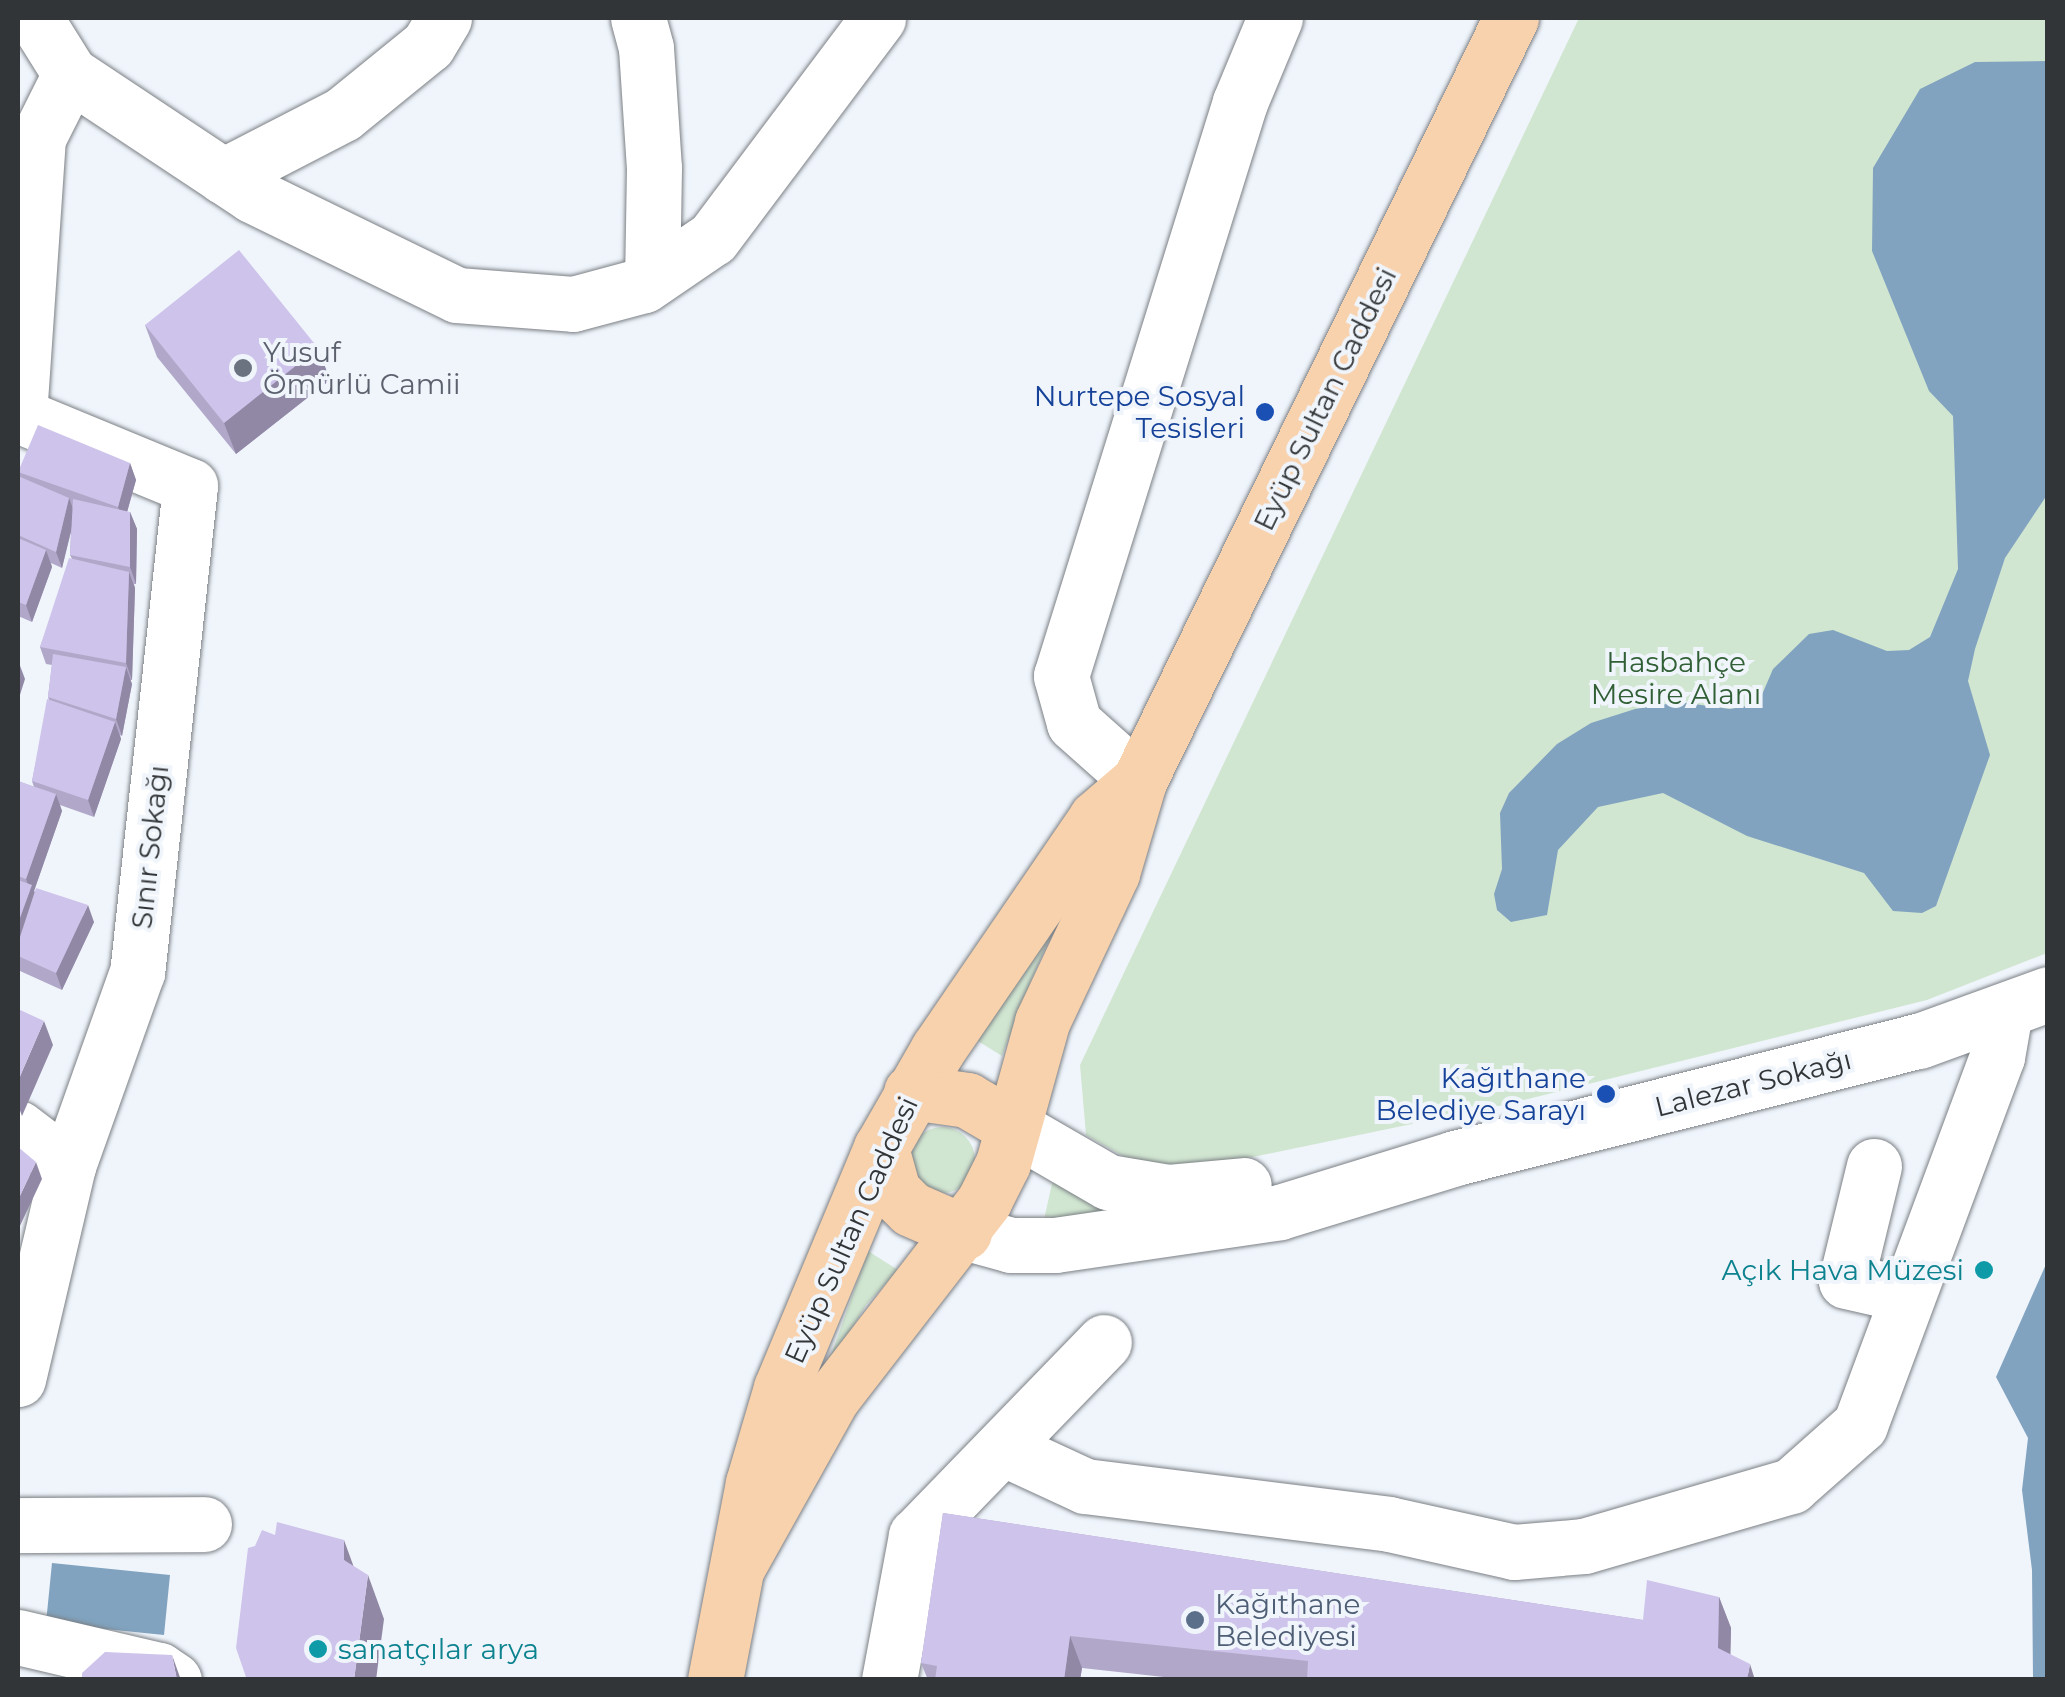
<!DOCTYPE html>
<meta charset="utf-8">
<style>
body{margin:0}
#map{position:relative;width:2065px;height:1697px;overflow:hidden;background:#f0f5fc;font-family:Montserrat,sans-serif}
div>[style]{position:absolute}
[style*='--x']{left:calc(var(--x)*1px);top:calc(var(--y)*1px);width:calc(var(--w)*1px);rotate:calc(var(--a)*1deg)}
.green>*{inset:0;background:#d1e6d1}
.round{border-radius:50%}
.water>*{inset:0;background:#81a3bf}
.roads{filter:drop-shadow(0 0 2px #7b8085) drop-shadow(0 0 2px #7b8085)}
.minor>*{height:55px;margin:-27.5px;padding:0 27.5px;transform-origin:27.5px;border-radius:27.5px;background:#fff}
.major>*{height:55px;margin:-27.5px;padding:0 27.5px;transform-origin:27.5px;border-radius:27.5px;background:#f8d1ad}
.wall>*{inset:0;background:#b1a8c9}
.shaded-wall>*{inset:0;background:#9088a4}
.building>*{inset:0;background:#cec3ea}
.dots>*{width:28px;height:28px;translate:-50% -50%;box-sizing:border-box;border:5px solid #f0f5fc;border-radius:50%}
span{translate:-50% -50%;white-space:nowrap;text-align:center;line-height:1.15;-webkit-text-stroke:8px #f0f5fc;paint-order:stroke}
.worship-label{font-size:28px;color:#5b616d}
.left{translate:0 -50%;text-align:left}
.transit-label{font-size:28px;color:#164399}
.right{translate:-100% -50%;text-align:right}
.street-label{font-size:28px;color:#323537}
.park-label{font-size:28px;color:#326036}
.culture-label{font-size:28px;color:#0d838f}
.service-label{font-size:28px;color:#4e5e75}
.frame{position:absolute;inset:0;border:20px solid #323537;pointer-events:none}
</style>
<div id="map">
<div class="green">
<i style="clip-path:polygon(1579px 18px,2047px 18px,2047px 953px,1927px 1000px,1508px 1104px,1210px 1166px,1144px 1168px,1086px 1135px,1080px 1065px)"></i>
<i style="clip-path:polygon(1073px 886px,1032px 978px,1002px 1056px,973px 1038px)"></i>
<i class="round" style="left:909px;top:1127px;width:66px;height:66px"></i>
<i style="clip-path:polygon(1053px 1179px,1144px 1209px,1043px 1224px)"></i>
<i style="clip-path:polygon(868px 1251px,898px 1270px,866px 1305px,824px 1375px)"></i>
</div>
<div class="water">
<i style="clip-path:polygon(2047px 61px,2047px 495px,2005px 558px,1975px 649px,1968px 681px,1990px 755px,1936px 906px,1922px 913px,1893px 911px,1864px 873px,1747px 836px,1663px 793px,1598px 807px,1558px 850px,1547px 915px,1511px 922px,1497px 910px,1494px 894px,1502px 869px,1500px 813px,1509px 793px,1557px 744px,1591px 723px,1635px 709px,1680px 702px,1730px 709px,1758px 704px,1773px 669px,1809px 634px,1833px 630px,1887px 651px,1909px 650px,1930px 637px,1958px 569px,1953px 416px,1929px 391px,1872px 251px,1873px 168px,1920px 89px,1975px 62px)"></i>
<i style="clip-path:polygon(2047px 1262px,2048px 1679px,2033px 1680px,2032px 1570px,2022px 1490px,2028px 1438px,1996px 1377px)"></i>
<i style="clip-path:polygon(52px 1563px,170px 1575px,164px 1635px,46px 1623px)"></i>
</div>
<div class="roads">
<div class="minor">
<i style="--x:35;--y:18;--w:66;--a:58"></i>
<i style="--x:70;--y:74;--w:219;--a:33.6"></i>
<i style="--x:252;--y:195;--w:228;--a:26"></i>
<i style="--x:457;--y:295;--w:116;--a:4.4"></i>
<i style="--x:573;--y:304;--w:73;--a:-15"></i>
<i style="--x:644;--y:285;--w:83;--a:-34.3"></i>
<i style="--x:713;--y:238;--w:275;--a:-53.1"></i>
<i style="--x:638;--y:18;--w:31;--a:75"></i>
<i style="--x:646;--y:48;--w:120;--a:86.2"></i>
<i style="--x:654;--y:168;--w:111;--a:91"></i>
<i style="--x:223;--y:176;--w:135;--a:-27.3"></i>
<i style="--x:343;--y:114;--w:109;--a:-39.1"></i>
<i style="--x:428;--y:45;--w:31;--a:-59"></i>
<i style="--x:18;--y:415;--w:186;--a:22.4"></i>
<i style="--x:190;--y:486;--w:489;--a:96.2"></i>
<i style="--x:137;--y:972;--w:206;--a:109.6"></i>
<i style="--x:68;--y:1166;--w:219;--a:103.2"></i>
<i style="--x:19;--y:416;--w:279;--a:-86.1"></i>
<i style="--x:38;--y:138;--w:72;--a:-63.4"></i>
<i style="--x:1139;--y:781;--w:87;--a:-138.3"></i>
<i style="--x:1074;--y:723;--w:49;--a:-105.5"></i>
<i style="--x:1061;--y:676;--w:601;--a:-72.68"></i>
<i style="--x:1240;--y:102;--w:91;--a:-67.4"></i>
<i style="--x:1013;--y:1127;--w:110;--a:30.1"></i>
<i style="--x:1108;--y:1182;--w:62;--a:9.3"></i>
<i style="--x:1169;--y:1192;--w:75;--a:-5.3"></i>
<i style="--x:18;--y:1128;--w:63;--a:37.2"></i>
<i style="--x:1874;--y:1166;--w:118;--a:103.7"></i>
<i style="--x:1846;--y:1281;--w:63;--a:12.9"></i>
<i style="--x:964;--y:1232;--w:49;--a:15.5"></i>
<i style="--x:1011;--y:1245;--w:44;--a:0"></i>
<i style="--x:1055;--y:1245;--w:227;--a:-8.3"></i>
<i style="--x:1280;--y:1212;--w:183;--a:-17.1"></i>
<i style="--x:1455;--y:1158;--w:479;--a:-14.2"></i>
<i style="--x:1919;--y:1041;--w:137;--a:-20"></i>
<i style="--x:1005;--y:1449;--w:88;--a:24.8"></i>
<i style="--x:1085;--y:1486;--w:306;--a:7.1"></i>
<i style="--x:1389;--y:1524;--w:128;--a:12.6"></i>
<i style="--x:1514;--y:1552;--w:70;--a:-4.9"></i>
<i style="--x:1584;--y:1546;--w:216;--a:-16.2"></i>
<i style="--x:1791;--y:1486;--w:92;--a:-41.5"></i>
<i style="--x:1860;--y:1425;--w:393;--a:-69.6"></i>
<i style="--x:1997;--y:1057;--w:47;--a:-80.1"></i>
<i style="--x:18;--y:1525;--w:186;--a:-0.3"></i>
<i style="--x:18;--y:1637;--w:145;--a:13.2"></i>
<i style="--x:159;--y:1670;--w:18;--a:34"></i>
<i style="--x:889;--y:1680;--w:147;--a:-79.4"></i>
<i style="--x:916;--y:1536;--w:270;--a:-45.9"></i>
</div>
<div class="major">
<i style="--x:911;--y:1092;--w:57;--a:8.1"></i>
<i style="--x:967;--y:1100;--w:53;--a:30.4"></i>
<i style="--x:881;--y:1148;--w:45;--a:74.4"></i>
<i style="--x:893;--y:1191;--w:25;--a:45"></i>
<i style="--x:911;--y:1209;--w:58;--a:23.5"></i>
<i style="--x:738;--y:1566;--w:193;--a:-60.8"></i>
<i style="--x:832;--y:1398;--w:249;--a:-52.3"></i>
<i style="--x:984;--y:1201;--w:42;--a:-63.4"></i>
<i style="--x:1003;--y:1163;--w:146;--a:-74.5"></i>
<i style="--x:1042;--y:1022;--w:165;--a:-64.8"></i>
<i style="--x:1112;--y:873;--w:96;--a:-73.6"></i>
<i style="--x:1139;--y:781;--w:849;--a:-64.01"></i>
<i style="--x:715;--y:1680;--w:201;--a:-79.1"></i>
<i style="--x:753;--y:1483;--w:99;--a:-73.6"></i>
<i style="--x:781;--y:1388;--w:260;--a:-67.4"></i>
<i style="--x:881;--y:1148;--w:114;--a:-60.1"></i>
<i style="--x:938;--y:1049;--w:280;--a:-55.6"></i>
<i style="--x:1096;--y:818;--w:57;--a:-40.7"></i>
</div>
</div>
<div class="wall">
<i style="clip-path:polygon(145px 325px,318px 348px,330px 380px,236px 454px,157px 357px)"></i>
<i style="clip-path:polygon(130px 463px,136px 480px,127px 512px,130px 512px,137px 529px,136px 584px,134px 584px,135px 588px,132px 680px,130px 680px,132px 684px,122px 736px,120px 735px,121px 739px,94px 817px,60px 805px,62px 811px,34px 891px,94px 922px,62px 990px,20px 971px,18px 965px,18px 781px,34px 787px,32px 781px,49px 700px,48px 697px,52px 665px,46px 664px,40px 647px,72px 559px,70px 555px,71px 532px,62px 568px,51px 563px,52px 567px,32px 622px,18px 616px,18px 476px,19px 476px,18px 472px)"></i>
<i style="clip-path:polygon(943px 1513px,1643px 1620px,1719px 1597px,1731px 1628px,1730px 1654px,1755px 1680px,1191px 1680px,1082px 1668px,1080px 1680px,928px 1680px,921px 1663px)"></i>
</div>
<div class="shaded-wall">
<i style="clip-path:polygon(318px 348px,330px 380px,236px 454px,224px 423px)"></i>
<i style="clip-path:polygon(130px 463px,136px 480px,124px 523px,118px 507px)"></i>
<i style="clip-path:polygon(69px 498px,75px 514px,62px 568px,56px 552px)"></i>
<i style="clip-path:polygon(130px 512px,137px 529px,136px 584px,130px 567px)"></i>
<i style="clip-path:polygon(46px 550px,52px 567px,32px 622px,26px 605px)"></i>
<i style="clip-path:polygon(129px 572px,135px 588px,132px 680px,126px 663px)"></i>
<i style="clip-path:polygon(19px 663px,25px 679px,18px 701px,18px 666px)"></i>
<i style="clip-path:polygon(126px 667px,132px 684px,122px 736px,116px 719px)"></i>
<i style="clip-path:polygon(115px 722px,121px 739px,94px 817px,88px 800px)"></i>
<i style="clip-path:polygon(56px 794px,62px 811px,34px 891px,38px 902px,18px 956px,18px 924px,30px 890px,26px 879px)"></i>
<i style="clip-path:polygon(88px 905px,94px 922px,62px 990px,56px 973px)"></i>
<i style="clip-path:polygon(44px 1021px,53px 1045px,22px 1116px,18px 1105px,18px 1081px)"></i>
<i style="clip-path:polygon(36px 1162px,42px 1179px,18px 1230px,18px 1200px)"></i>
<i style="clip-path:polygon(344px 1540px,360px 1584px,344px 1560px)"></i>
<i style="clip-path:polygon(368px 1575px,384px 1619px,376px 1680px,354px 1680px)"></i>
<i style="clip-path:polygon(1719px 1597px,1731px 1628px,1730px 1679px,1718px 1648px)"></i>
<i style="clip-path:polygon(1070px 1636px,1082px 1668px,1080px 1680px,1064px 1680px)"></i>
<i style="clip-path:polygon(172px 1655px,181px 1680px,177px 1680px)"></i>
<i style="clip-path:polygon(1750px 1664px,1755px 1680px,1747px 1680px)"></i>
</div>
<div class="building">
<i style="clip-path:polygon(239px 250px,318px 348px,224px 423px,145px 325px)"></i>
<i style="clip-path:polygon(38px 425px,130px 463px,118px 507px,18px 472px)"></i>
<i style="clip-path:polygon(18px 476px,69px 498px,56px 552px,18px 535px)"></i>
<i style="clip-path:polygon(73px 499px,130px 512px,130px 567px,70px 555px)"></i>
<i style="clip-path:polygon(18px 538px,46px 550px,26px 605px,18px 602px)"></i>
<i style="clip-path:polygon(69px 558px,129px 572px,126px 663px,40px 647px)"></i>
<i style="clip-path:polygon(53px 654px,126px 667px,116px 719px,48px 697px)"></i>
<i style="clip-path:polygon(47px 699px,115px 722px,88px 800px,32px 781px)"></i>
<i style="clip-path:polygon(18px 781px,56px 794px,26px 879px,18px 876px)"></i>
<i style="clip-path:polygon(18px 880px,32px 885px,18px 923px)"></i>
<i style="clip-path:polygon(36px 888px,88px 905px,56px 973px,18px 956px,18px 943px)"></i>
<i style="clip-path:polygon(18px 1009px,44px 1021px,18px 1081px)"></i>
<i style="clip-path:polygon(18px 1147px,36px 1162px,18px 1200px)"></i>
<i style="clip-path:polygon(943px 1513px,1643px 1620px,1647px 1580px,1719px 1597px,1718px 1648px,1750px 1664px,1747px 1680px,1384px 1680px,1364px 1677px,1364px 1680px,1307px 1680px,1308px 1661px,1070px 1636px,1064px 1680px,935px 1680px,937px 1666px,921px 1663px)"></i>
<i style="clip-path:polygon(277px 1522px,344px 1540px,344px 1560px,368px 1575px,354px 1680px,247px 1680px,236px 1648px,248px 1548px,255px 1546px,262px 1530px,275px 1535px)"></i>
<i style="clip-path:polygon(105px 1652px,172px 1655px,177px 1680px,82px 1680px,82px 1673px)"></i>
</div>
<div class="dots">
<i style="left:243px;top:368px;background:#6b7280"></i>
<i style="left:1265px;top:412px;background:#1a4fb4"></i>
<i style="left:1606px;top:1094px;background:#1a4fb4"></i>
<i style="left:1984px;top:1270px;background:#0f9aa8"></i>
<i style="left:1195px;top:1620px;background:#5c6f8a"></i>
<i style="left:318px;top:1649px;background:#0f9aa8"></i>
</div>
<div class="worship-label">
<span class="left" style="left:263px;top:368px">Yusuf<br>Ömürlü Camii</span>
</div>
<div class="transit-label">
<span class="right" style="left:1245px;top:412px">Nurtepe Sosyal<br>Tesisleri</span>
<span class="right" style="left:1586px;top:1094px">Kağıthane<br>Belediye Sarayı</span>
</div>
<div class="street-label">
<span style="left:1325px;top:399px;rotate:-64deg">Eyüp Sultan Caddesi</span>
<span style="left:150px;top:847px;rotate:-84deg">Sınır Sokağı</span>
<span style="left:1753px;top:1083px;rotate:-14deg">Lalezar Sokağı</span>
<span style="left:851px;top:1230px;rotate:-66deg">Eyüp Sultan Caddesi</span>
</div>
<div class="park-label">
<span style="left:1676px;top:678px">Hasbahçe<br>Mesire Alanı</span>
</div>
<div class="culture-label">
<span class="right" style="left:1964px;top:1270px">Açık Hava Müzesi</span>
<span class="left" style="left:338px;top:1649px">sanatçılar arya</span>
</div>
<div class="service-label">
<span class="left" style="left:1215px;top:1620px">Kağıthane<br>Belediyesi</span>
</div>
<div class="frame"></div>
</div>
